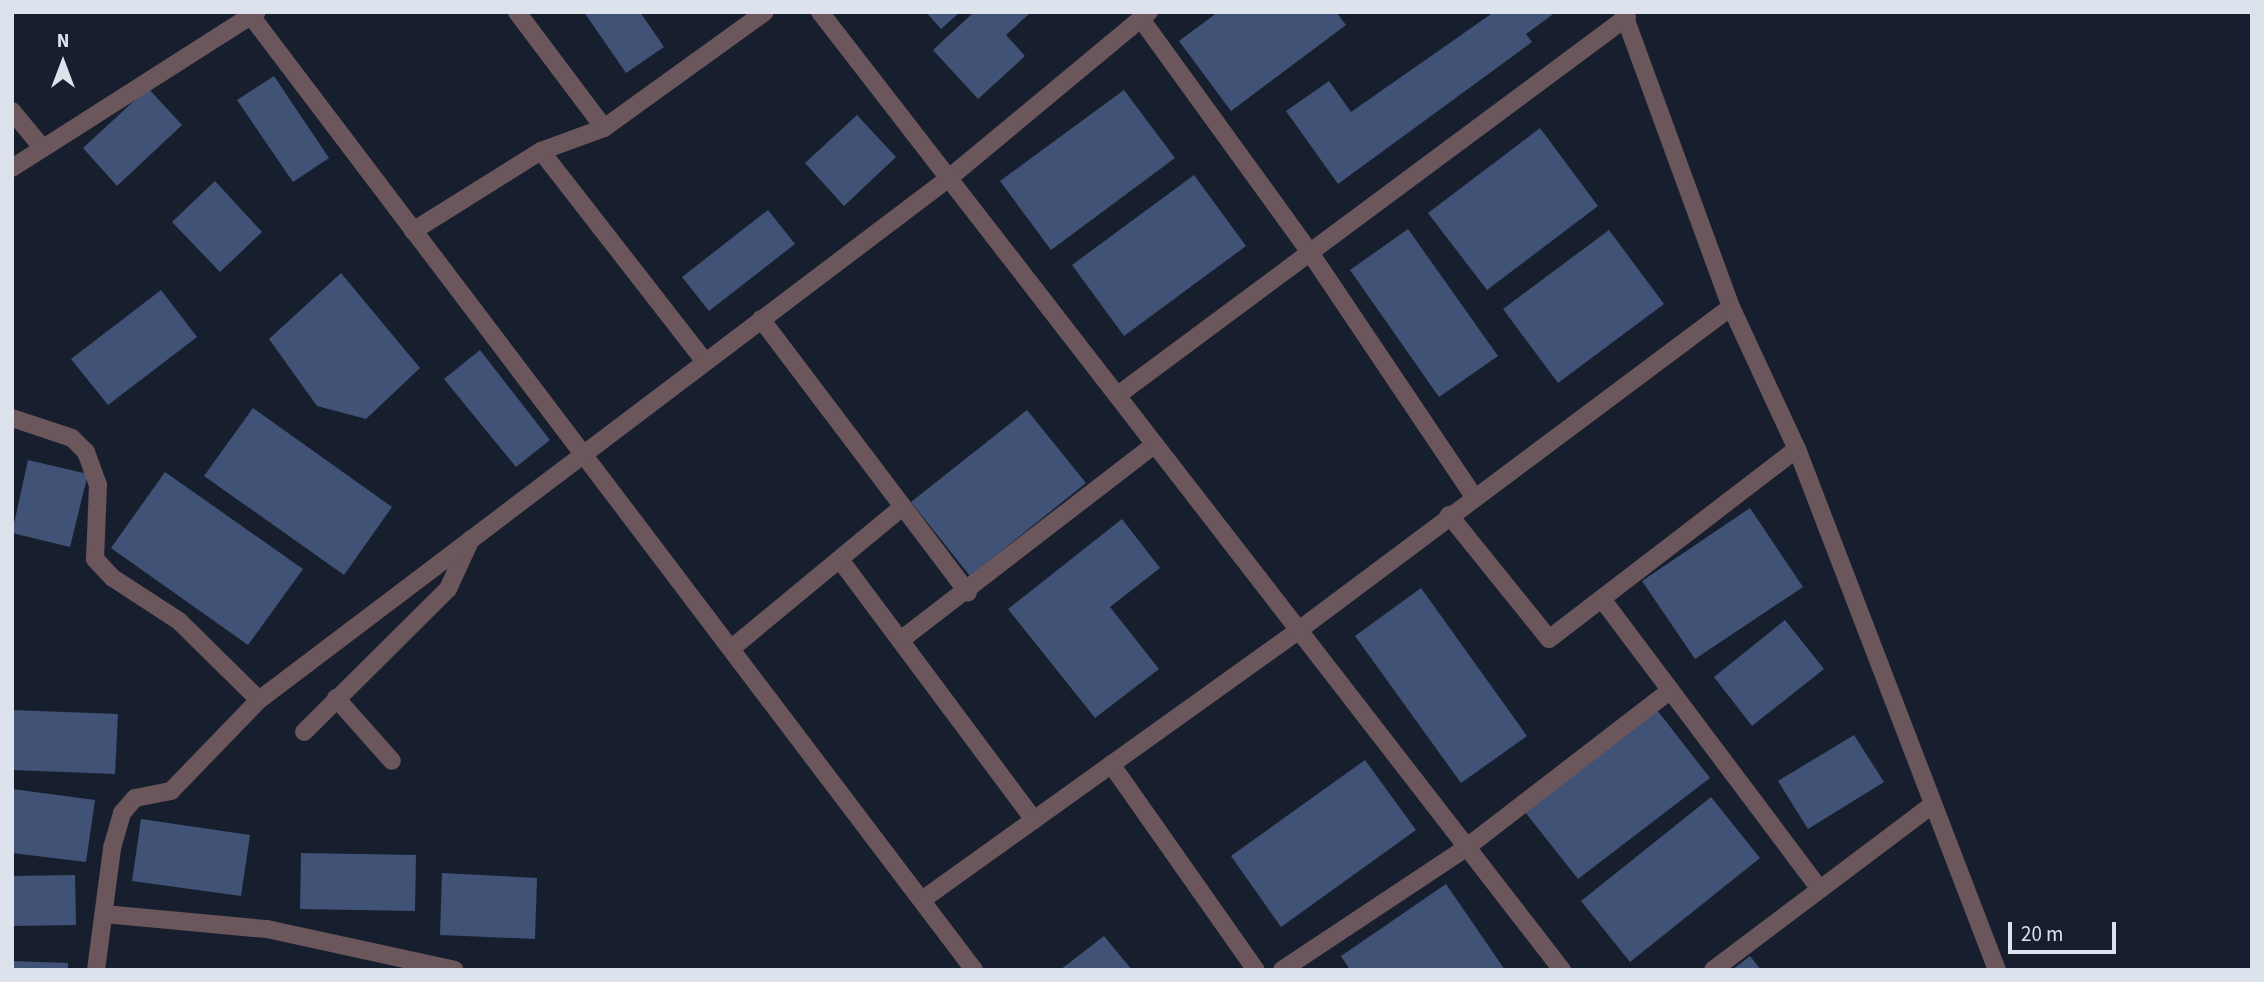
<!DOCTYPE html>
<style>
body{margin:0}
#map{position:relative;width:2264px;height:982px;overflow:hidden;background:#171f2e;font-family:"Source Sans 3",sans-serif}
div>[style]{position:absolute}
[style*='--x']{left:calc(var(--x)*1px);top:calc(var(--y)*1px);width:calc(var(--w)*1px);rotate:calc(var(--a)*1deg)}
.building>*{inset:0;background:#405275}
.service>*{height:18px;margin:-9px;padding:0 9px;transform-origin:9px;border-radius:9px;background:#6b565c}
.minor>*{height:18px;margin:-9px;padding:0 9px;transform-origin:9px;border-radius:9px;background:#6b565c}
.tertiary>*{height:18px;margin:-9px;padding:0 9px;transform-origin:9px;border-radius:9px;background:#6b565c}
span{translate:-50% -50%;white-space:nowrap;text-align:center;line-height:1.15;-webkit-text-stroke:5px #171f2e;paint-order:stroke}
.frame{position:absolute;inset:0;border:14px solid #dde3ed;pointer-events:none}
.north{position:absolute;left:28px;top:28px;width:70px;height:70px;-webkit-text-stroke:5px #171f2e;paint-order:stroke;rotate:0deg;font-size:19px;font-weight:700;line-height:28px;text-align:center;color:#dde3ed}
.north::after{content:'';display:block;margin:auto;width:24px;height:32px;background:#dde3ed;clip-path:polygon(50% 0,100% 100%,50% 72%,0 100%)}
.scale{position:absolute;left:2008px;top:922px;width:108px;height:32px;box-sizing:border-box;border:4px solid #dde3ed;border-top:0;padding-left:9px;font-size:21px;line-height:24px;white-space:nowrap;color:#dde3ed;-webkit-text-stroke:5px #171f2e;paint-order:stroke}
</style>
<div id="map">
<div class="building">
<i style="clip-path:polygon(584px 12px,640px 12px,664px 47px,626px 73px)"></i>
<i style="clip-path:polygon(926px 12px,960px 12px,941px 29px)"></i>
<i style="clip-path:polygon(974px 12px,1031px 12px,1006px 35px,1025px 56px,978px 99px,933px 50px)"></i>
<i style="clip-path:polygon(1218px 12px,1336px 12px,1346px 25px,1231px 111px,1179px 41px)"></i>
<i style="clip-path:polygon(1494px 12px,1556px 12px,1526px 34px,1532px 42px,1338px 184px,1286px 111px,1329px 81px,1351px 112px)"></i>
<i style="clip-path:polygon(274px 76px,329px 158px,293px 182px,237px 100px)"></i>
<i style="clip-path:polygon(148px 88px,182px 125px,117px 186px,83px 148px)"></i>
<i style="clip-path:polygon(1124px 90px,1175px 158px,1051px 250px,1000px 181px)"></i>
<i style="clip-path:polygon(857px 115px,896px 157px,844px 206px,805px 163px)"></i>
<i style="clip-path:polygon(1540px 128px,1598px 206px,1487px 290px,1428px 213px)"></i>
<i style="clip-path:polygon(1194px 175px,1246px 246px,1124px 336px,1072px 265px)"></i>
<i style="clip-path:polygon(215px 181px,262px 232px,220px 272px,172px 222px)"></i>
<i style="clip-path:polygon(768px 210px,795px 244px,709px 311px,682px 277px)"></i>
<i style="clip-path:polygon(1408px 229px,1498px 356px,1439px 397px,1350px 270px)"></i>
<i style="clip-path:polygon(1609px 230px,1664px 304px,1558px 383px,1503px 309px)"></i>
<i style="clip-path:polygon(341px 273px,420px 368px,366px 419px,317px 406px,269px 339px)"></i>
<i style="clip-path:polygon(161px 290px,197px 337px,108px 405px,71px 359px)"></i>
<i style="clip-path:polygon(480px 350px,550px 440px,516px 467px,444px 379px)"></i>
<i style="clip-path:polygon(253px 408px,392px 507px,344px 575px,204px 476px)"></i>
<i style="clip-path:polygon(1027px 410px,1086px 483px,970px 576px,911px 502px)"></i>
<i style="clip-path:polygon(28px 460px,88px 474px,70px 547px,12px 533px)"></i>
<i style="clip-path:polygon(165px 472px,303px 569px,248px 645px,111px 548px)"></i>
<i style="clip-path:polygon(1750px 508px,1803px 587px,1695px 659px,1642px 581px)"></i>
<i style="clip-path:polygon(1122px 519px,1160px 568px,1110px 607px,1159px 669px,1095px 718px,1008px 609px)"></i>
<i style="clip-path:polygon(1421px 588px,1527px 736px,1461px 783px,1355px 636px)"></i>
<i style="clip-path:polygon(1785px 620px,1824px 669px,1752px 726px,1714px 677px)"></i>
<i style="clip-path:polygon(12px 710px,118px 714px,115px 774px,12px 770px)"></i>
<i style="clip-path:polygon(1657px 710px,1710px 778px,1578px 879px,1525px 812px)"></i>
<i style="clip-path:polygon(1854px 735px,1884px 782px,1808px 829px,1778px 781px)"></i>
<i style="clip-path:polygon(1365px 760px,1416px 830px,1281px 927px,1231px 856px)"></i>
<i style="clip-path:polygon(12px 789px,95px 800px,86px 862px,12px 853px)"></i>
<i style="clip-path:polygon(1711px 797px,1760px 858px,1630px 962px,1581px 901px)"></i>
<i style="clip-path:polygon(141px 819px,250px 835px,241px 896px,132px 881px)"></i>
<i style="clip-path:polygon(301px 853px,416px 855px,415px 911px,300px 909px)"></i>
<i style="clip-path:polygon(442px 873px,537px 878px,535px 939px,440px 935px)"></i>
<i style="clip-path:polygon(75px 875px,76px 925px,12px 926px,12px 876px)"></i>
<i style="clip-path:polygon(1446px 884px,1505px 970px,1350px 970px,1341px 956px)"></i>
<i style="clip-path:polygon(1104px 936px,1132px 970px,1060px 970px)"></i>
<i style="clip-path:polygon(1750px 956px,1761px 970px,1732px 970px)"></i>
<i style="clip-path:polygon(12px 961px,68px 963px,68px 970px,12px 970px)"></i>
</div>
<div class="service">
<i style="--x:12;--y:418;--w:63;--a:18.4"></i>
<i style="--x:72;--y:438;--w:20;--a:45"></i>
<i style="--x:86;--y:452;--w:35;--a:70"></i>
<i style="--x:98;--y:485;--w:74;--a:92.3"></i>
<i style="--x:95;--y:559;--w:26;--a:47"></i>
<i style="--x:113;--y:578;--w:79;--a:33.1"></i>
<i style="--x:179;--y:621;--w:112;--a:44.6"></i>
</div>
<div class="minor">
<i style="--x:248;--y:12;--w:1202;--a:52.84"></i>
<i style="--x:517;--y:12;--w:145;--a:53.1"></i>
<i style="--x:1141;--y:19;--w:290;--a:54.1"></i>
<i style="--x:1311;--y:254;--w:293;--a:56.1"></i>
<i style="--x:12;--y:111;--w:45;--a:50.4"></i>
<i style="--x:541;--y:151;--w:267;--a:52.1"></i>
<i style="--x:12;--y:168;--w:290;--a:-32.5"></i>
<i style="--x:413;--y:231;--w:151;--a:-32"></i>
<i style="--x:541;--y:151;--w:67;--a:-20.1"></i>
<i style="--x:604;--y:128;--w:198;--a:-35.8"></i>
<i style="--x:761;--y:319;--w:343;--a:52.9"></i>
<i style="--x:1118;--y:395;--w:634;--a:-36.6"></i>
<i style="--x:1449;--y:515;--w:159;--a:51.1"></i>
<i style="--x:1549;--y:639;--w:312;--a:-37.5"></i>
<i style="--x:841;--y:561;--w:323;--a:53.3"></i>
<i style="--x:1602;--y:599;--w:363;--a:53.1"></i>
<i style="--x:902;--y:639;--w:319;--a:-37.6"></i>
<i style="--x:732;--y:648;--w:218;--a:-39.6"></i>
<i style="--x:336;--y:698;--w:84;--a:48.4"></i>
<i style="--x:304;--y:732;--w:203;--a:-44.8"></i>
<i style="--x:448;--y:589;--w:55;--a:-65.3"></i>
<i style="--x:1111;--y:764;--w:252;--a:54.9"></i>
<i style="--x:922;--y:900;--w:464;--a:-35.6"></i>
<i style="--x:1299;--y:630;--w:539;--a:-36.78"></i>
<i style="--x:104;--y:914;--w:164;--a:5.3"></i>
<i style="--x:267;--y:929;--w:192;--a:12.3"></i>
<i style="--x:96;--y:970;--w:123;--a:-82.5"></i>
<i style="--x:112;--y:848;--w:36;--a:-74"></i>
<i style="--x:122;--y:813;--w:20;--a:-49"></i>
<i style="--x:135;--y:798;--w:37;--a:-11"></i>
<i style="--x:171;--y:791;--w:127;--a:-46"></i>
<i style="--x:259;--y:700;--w:865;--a:-37.11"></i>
<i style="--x:949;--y:178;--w:260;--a:-39.7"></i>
<i style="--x:1282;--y:970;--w:222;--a:-33.6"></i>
<i style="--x:1467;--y:847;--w:257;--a:-37.6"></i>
<i style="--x:1713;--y:970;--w:273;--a:-37"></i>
</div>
<div class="tertiary">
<i style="--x:820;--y:12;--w:1212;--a:52.24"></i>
<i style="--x:1623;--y:12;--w:314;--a:69.9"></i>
<i style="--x:1731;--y:307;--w:157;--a:65.1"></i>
<i style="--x:1797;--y:449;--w:558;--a:69"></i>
</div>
<div class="frame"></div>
<div class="north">N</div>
<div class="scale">20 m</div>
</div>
